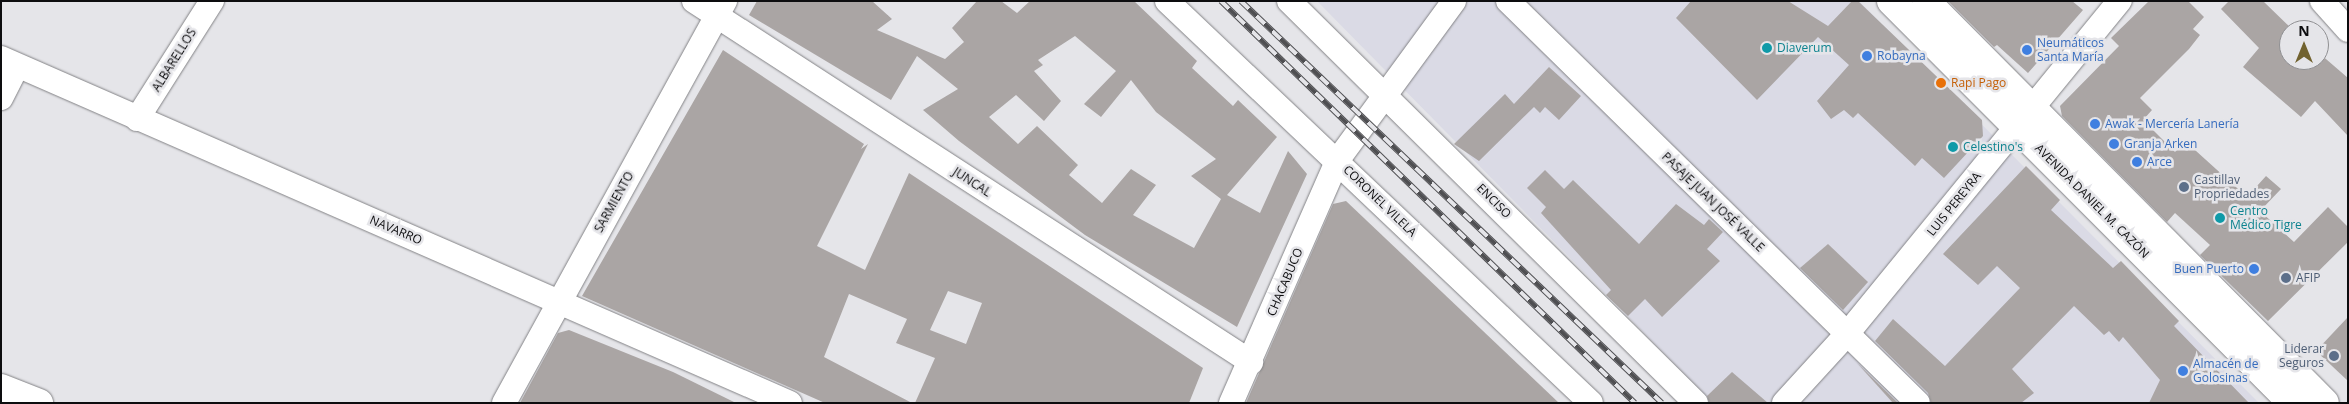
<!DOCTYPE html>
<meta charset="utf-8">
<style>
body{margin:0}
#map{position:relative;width:2349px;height:404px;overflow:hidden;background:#e5e5e9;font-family:"Open Sans",sans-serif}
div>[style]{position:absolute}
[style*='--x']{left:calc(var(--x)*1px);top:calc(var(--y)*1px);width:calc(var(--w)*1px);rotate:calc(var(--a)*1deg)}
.built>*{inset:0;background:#dadae5}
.building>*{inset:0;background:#aaa5a4}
.roads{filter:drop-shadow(0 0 1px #828285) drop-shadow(0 0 1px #828285)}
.minor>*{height:24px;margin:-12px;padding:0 12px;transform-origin:12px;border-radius:12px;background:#fff}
.major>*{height:28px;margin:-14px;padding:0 14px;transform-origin:14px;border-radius:14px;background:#fff}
.rail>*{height:5.5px;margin-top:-2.75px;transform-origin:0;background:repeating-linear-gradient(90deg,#e5e5e9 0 11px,#4f4f52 0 22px);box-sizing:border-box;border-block:1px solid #4f4f52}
.dots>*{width:14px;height:14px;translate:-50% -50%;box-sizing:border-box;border:2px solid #e5e5e9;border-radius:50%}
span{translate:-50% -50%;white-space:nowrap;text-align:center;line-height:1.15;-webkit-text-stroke:5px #e5e5e9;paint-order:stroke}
.shop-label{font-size:12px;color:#366cbe}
.left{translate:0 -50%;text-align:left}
.right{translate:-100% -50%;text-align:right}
.culture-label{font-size:12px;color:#0d838f}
.street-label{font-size:12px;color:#0d0d0f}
.food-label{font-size:12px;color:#c56008}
.service-label{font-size:12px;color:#4e5e75}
.frame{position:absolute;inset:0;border:2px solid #0d0d0f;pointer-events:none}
.north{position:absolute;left:2279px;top:20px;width:50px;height:50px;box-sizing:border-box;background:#e5e5e9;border:1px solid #8f8f92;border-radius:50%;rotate:0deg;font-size:14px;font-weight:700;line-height:20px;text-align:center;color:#0d0d0f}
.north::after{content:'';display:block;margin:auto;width:18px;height:22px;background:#71622f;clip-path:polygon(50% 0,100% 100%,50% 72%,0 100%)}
</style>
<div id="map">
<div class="built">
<i style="clip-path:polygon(1317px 1px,1859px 1px,2259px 403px,1713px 403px)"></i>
</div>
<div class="building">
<i style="clip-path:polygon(evenodd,757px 1px,872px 1px,892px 19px,877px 30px,945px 59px,964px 42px,952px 28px,977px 1px,1001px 1px,1017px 13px,1030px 1px,1134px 1px,1197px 61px,1192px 68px,1233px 106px,1238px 100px,1277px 137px,1227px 195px,1260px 213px,1288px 151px,1307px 174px,1237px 327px,1085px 235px,959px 141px,923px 110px,958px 89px,917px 56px,891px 100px,749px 15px,757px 1px,1075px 36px,1116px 71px,1084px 104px,1101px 117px,1131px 80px,1156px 112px,1216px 159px,1191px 176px,1221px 199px,1194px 248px,1133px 215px,1156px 185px,1131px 169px,1102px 203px,1069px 175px,1078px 165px,1037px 126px,1018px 144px,989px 117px,1016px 95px,1044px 121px,1061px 101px,1034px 71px,1043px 65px,1038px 60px,1075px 36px)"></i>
<i style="clip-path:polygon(1691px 1px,1788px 1px,1828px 26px,1852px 1px,1858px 1px,1982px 120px,1983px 136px,1944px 178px,1922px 158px,1915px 166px,1858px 113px,1853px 118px,1844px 110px,1831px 119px,1817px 101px,1849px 65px,1818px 37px,1757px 100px,1676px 18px)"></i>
<i style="clip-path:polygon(1948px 1px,2072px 1px,2083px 10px,2028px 73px,1997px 45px,1994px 47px)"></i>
<i style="clip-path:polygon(2149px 1px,2188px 1px,2204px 17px,2193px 29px,2200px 35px,2189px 49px,2140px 98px,2152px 110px,2143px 120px,2175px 152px,2185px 141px,2247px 197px,2266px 176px,2281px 189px,2260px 211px,2294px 242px,2328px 207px,2348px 227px,2348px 242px,2268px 321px,2200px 255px,2210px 245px,2175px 213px,2167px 222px,2062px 116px,2060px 106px,2119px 46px,2111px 38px)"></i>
<i style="clip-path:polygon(2229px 1px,2263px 1px,2293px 30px,2289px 30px,2289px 60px,2319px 60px,2319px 53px,2348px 78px,2348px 136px,2315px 101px,2301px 117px,2243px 67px,2259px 48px,2221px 9px)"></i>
<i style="clip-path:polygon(evenodd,723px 50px,864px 144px,861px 149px,868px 144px,817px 246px,865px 270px,909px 173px,1203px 368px,1189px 403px,915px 403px,935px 358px,896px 343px,907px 319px,849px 294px,824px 357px,912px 403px,825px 403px,582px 296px,723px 50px,948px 291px,982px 303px,966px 344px,930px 330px,948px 291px)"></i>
<i style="clip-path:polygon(1549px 67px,1581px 96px,1559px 120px,1545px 107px,1540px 113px,1534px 107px,1479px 161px,1454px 144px,1505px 94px,1514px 104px)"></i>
<i style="clip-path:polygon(2026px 166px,2060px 200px,2051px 210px,2113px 268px,2121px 261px,2179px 321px,2174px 326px,2249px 403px,2149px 403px,2160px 380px,2123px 337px,2119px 342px,2109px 331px,2104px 335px,2074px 306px,2012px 369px,2034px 393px,2021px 403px,1931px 403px,1928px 393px,1875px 341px,1893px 319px,1945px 366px,2020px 288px,1997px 266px,1978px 285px,1943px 254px)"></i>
<i style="clip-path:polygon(1545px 170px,1564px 189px,1573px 180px,1639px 244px,1676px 204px,1704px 225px,1709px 219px,1723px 232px,1707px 249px,1720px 261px,1662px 317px,1645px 299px,1628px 316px,1606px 295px,1611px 290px,1541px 213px,1546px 207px,1527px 188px)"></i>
<i style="clip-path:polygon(1346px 201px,1559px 403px,1246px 403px,1333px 204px)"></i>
<i style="clip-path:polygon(1828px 244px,1868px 282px,1843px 310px,1800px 268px)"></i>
<i style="clip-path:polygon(2348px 317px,2348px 381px,2316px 351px)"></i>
<i style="clip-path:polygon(569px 330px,673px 372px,736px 403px,520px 403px,558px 333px)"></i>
<i style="clip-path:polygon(1857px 363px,1898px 403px,1893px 403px)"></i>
<i style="clip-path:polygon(1732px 372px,1768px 403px,1709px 403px,1707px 396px)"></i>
</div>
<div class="roads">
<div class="minor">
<i style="--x:694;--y:1;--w:664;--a:32.95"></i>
<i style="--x:1167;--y:1;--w:584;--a:43.47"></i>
<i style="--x:1289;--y:1;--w:572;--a:44.65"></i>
<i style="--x:1508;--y:1;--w:574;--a:44.44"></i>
<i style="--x:2322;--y:1;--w:39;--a:48"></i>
<i style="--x:1;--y:58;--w:861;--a:23.62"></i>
<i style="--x:1;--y:98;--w:36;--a:-63"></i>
<i style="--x:137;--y:119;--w:140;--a:-57.6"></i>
<i style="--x:504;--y:403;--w:459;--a:-61.2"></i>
<i style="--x:1231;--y:403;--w:264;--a:-66.3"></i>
<i style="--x:1337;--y:161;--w:198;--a:-53.8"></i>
<i style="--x:1784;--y:403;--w:93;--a:-47.6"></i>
<i style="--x:1847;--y:334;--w:431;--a:-50.7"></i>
</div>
<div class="major">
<i style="--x:1891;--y:1;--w:568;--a:45.07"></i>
<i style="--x:1926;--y:1;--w:566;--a:45.21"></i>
<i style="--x:1;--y:388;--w:41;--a:21.5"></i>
</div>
</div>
<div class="rail">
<i style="--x:1221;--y:1;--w:577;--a:44.16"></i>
<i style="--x:1241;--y:1;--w:582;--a:43.68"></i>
</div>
<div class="dots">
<i style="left:1767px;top:48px;background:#0f9aa8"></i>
<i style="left:2027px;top:50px;background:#3f7fe0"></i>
<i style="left:1867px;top:56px;background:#3f7fe0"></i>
<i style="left:1941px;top:83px;background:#e8710a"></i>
<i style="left:2095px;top:124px;background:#3f7fe0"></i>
<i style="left:2114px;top:144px;background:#3f7fe0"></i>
<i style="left:1953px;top:147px;background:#0f9aa8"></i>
<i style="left:2137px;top:162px;background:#3f7fe0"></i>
<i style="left:2184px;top:187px;background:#5c6f8a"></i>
<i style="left:2220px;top:218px;background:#0f9aa8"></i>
<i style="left:2254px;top:269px;background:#3f7fe0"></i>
<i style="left:2286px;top:278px;background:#5c6f8a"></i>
<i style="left:2334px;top:356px;background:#5c6f8a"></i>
<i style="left:2183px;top:371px;background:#3f7fe0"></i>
</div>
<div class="shop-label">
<span class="left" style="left:2037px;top:50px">Neumáticos<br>Santa María</span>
<span class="left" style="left:1877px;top:56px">Robayna</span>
<span class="left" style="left:2105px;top:124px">Awak - Mercería Lanería</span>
<span class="left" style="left:2124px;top:144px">Granja Arken</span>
<span class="left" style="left:2147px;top:162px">Arce</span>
<span class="right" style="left:2244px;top:269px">Buen Puerto</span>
<span class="left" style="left:2193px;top:371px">Almacén de<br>Golosinas</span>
</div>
<div class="culture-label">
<span class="left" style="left:1777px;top:48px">Diaverum</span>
<span class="left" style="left:1963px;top:147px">Celestino's</span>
<span class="left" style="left:2230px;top:218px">Centro<br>Médico Tigre</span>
</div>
<div class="street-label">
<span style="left:174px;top:60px;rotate:-58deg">ALBARELLOS</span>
<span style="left:972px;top:182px;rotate:33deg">JUNCAL</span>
<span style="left:1380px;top:201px;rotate:44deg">CORONEL VILELA</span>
<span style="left:1494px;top:201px;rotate:45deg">ENCISO</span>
<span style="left:2092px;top:201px;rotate:45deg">AVENIDA DANIEL M. CAZÓN</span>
<span style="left:614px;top:202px;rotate:-61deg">SARMIENTO</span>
<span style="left:1713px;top:202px;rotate:44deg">PASAJE JUAN JOSÉ VALLE</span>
<span style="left:1954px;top:204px;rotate:-51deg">LUIS PEREYRA</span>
<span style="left:396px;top:230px;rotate:23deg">NAVARRO</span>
<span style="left:1285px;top:282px;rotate:-67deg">CHACABUCO</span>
</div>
<div class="food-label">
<span class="left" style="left:1951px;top:83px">Rapi Pago</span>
</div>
<div class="service-label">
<span class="left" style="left:2194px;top:187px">Castillav<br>Propriedades</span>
<span class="left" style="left:2296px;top:278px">AFIP</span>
<span class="right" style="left:2324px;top:356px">Liderar<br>Seguros</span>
</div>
<div class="frame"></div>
<div class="north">N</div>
</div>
